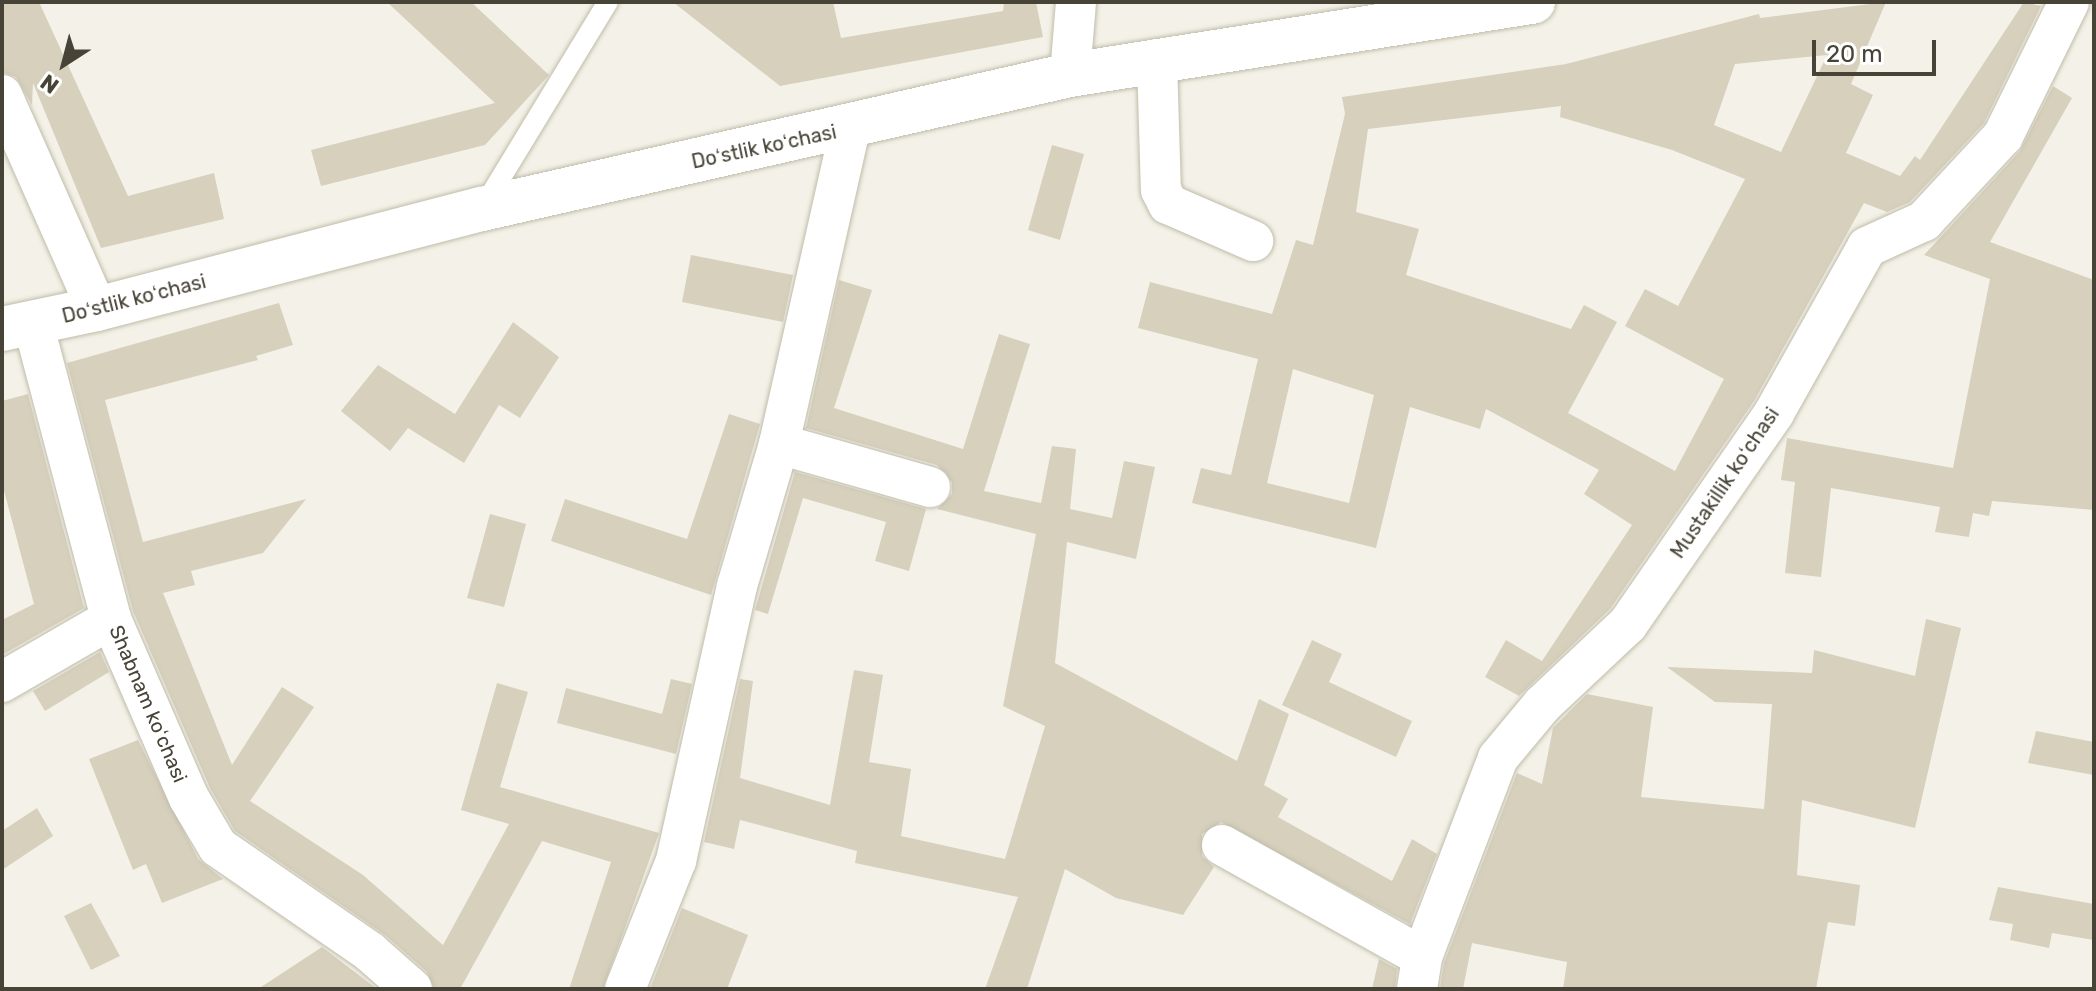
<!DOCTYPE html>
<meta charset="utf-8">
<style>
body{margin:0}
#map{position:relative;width:2096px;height:991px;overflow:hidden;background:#f4f2e8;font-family:Rubik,sans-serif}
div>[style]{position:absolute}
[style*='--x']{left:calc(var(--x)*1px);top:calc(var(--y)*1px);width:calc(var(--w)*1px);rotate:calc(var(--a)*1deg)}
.building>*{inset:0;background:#d6d0bd}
.roads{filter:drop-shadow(0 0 2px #c0bcaa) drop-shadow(0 0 2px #c0bcaa)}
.service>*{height:20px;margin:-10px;padding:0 10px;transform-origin:10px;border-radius:10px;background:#fff}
.minor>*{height:40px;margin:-20px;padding:0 20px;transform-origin:20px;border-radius:20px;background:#fff}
.tertiary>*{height:44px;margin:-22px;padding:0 22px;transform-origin:22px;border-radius:22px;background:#fff}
span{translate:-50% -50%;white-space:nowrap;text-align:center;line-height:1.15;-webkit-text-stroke:7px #fff;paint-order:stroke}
.street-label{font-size:20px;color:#474336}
.frame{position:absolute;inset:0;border:4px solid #474336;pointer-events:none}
.north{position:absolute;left:24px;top:24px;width:80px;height:80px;-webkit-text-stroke:6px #fff;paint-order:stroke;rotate:216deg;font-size:22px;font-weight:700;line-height:32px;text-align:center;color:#474336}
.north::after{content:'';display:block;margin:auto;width:28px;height:36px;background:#474336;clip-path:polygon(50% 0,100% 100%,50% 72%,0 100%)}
.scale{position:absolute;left:1812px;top:40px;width:124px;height:36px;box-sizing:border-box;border:4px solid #474336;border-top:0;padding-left:10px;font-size:24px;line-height:28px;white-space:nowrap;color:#474336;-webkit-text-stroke:6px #fff;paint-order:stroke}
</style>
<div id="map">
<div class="building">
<i style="clip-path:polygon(2px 2px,39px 2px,128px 196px,214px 173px,224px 219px,101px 248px,33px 83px,32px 105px,16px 77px,2px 72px)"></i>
<i style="clip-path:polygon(387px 2px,471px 2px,549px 75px,485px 145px,321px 186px,311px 150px,495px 103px)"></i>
<i style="clip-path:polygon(673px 2px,833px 2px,841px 38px,1003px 11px,1004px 2px,1036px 2px,1043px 37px,780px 86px)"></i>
<i style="clip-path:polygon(evenodd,1886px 2px,1851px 84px,1873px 95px,1846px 153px,1900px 176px,1915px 156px,1920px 160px,2024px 2px,2041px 6px,1984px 123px,1910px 202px,1887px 212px,1864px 203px,1754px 401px,1610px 609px,1519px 696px,1485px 677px,1506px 640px,1542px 661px,1632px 525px,1584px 494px,1599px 470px,1486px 409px,1480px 429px,1410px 407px,1376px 548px,1192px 503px,1201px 468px,1231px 475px,1258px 359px,1138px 328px,1150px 282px,1272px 314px,1296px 240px,1313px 245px,1345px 114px,1342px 97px,1566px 64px,1759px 14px,1760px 18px,1886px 2px,1827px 55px,1781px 152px,1714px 125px,1735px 64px,1827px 55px,1886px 2px,1561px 106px,1560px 117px,1672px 150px,1745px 179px,1678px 306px,1645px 289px,1625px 326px,1724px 379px,1675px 471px,1568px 413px,1617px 322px,1584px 305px,1571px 329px,1406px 275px,1419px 229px,1356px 212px,1368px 129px,1561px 106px,1886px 2px,1293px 369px,1374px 395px,1349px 503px,1267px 483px,1293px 369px)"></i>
<i style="clip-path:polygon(2053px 86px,2072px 98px,1990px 242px,2094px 280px,2094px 510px,1992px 501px,1989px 516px,1973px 513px,1969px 537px,1935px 532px,1940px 507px,1831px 488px,1821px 577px,1785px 573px,1795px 482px,1781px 480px,1787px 438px,1953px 468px,1990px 279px,1924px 255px,2020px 151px)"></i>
<i style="clip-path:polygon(1052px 145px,1084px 154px,1060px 240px,1028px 230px)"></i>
<i style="clip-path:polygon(691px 255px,793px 275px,783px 322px,682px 302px)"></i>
<i style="clip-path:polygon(839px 280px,872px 290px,834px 408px,963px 449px,999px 334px,1030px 344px,984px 491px,1041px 503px,1052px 446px,1076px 449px,1070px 509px,1112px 518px,1124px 461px,1155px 467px,1136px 559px,1067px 542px,1055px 663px,1237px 761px,1259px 699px,1289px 714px,1264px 785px,1288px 799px,1278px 817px,1392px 881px,1412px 839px,1437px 854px,1410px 924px,1221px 822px,1202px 834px,1202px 856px,1214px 867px,1183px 915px,1116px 898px,1065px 869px,1027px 989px,985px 989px,1018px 897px,855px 863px,857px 851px,740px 820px,734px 849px,704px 842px,740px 679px,753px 681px,740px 778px,830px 805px,854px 670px,883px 675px,869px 762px,911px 769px,901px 836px,1005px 859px,1045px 726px,1003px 706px,1036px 534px,937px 509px,952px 494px,952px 482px,937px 465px,806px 428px)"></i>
<i style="clip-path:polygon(279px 303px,293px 345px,256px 356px,258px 360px,105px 400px,143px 542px,306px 499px,263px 553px,191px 571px,195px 585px,163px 593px,232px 765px,282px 687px,314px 707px,250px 801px,363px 875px,443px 945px,509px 824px,461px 810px,497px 683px,528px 692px,500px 787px,659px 833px,603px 989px,569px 989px,611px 862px,542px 841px,460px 989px,434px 989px,427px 972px,385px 935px,235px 831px,210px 788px,133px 611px,67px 363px)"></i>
<i style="clip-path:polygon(513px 322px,559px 357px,520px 418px,499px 405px,464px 463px,408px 428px,390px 451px,341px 411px,378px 365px,455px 414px)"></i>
<i style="clip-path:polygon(28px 394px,84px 608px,2px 655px,2px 620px,34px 604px,2px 483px,2px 401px)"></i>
<i style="clip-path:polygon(729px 414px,760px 424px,711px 595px,551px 541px,565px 499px,687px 539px)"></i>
<i style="clip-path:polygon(795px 472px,926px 509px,909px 571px,875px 561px,886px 522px,803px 498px,768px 614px,755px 610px)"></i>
<i style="clip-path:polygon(490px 514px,526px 524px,504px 607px,467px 598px)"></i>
<i style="clip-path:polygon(1926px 619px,1961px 628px,1915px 828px,1802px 800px,1797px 875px,1860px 885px,1855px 926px,1828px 922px,1816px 989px,1563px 989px,1567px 962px,1472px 943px,1463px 989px,1440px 989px,1444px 963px,1517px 773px,1542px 784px,1553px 728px,1587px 694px,1653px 707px,1641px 797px,1764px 809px,1772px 704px,1715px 702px,1667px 667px,1812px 673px,1814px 650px,1915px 676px)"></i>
<i style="clip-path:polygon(1312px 640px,1342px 654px,1329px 682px,1412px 721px,1396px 757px,1282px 705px)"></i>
<i style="clip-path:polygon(100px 652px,109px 672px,45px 711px,33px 691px)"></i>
<i style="clip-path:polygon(671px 679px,692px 684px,676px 754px,557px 723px,566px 688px,662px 714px)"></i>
<i style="clip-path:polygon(2036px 731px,2094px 742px,2094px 775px,2028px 763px)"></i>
<i style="clip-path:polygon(138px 740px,198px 859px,223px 879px,162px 903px,146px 864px,133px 870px,89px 759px)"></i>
<i style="clip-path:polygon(37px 808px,53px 836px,2px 870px,2px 831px)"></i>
<i style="clip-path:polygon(1998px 887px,2094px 904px,2094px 940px,2052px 933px,2049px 948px,2010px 940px,2013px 924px,1989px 920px)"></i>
<i style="clip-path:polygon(91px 903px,120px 956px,91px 970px,64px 916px)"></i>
<i style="clip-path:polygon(682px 908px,748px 935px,727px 989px,650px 989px)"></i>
<i style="clip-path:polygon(322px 947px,377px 989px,258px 989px)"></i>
<i style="clip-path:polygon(1379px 959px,1397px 969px,1395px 989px,1372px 989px)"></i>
</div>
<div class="roads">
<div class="service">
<i style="--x:485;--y:204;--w:237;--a:-58.7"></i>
</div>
<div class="minor">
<i style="--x:1157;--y:59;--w:131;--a:88.3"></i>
<i style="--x:1161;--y:190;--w:16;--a:63"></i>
<i style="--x:1168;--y:204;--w:93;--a:23.5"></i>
<i style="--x:1070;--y:75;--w:73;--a:-85.3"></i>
<i style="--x:2;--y:95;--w:234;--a:66.1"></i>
<i style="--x:33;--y:323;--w:306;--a:75.2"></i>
<i style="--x:111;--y:619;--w:195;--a:66.5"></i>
<i style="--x:189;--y:798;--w:57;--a:59.4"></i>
<i style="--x:218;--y:847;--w:185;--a:34.6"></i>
<i style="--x:370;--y:952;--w:56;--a:41.4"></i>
<i style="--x:779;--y:444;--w:157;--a:15.9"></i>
<i style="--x:2;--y:682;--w:126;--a:-30"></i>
<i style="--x:1222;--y:845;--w:229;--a:29.2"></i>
<i style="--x:625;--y:989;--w:138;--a:-68.3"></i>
<i style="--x:676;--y:861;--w:282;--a:-77.5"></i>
<i style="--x:737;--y:586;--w:148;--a:-73.5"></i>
<i style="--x:779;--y:444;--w:324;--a:-77.3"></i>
<i style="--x:1417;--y:989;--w:32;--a:-81"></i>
<i style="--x:1422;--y:957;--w:213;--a:-69.1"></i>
<i style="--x:1498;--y:758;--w:69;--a:-50.3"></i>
<i style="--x:1542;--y:705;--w:118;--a:-43.3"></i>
<i style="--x:1628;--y:624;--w:257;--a:-55.3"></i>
<i style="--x:1774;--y:413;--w:190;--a:-60.7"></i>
<i style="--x:1867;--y:247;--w:63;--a:-24.5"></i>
<i style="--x:1924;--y:221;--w:116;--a:-47.1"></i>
<i style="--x:2003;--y:136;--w:149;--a:-63.8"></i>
</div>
<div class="tertiary">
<i style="--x:2;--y:329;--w:97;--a:-11.9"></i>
<i style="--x:97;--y:309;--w:398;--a:-14.6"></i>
<i style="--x:482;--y:209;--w:603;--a:-12.84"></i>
<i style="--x:1070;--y:75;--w:469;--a:-9"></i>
</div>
</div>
<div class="street-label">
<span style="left:764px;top:147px;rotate:-12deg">Doʻstlik koʻchasi</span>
<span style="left:134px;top:299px;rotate:-14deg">Doʻstlik koʻchasi</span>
<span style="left:1725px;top:483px;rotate:-56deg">Mustakillik koʻchasi</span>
<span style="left:148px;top:704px;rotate:67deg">Shabnam koʻchasi</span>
</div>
<div class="frame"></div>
<div class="north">N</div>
<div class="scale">20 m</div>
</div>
